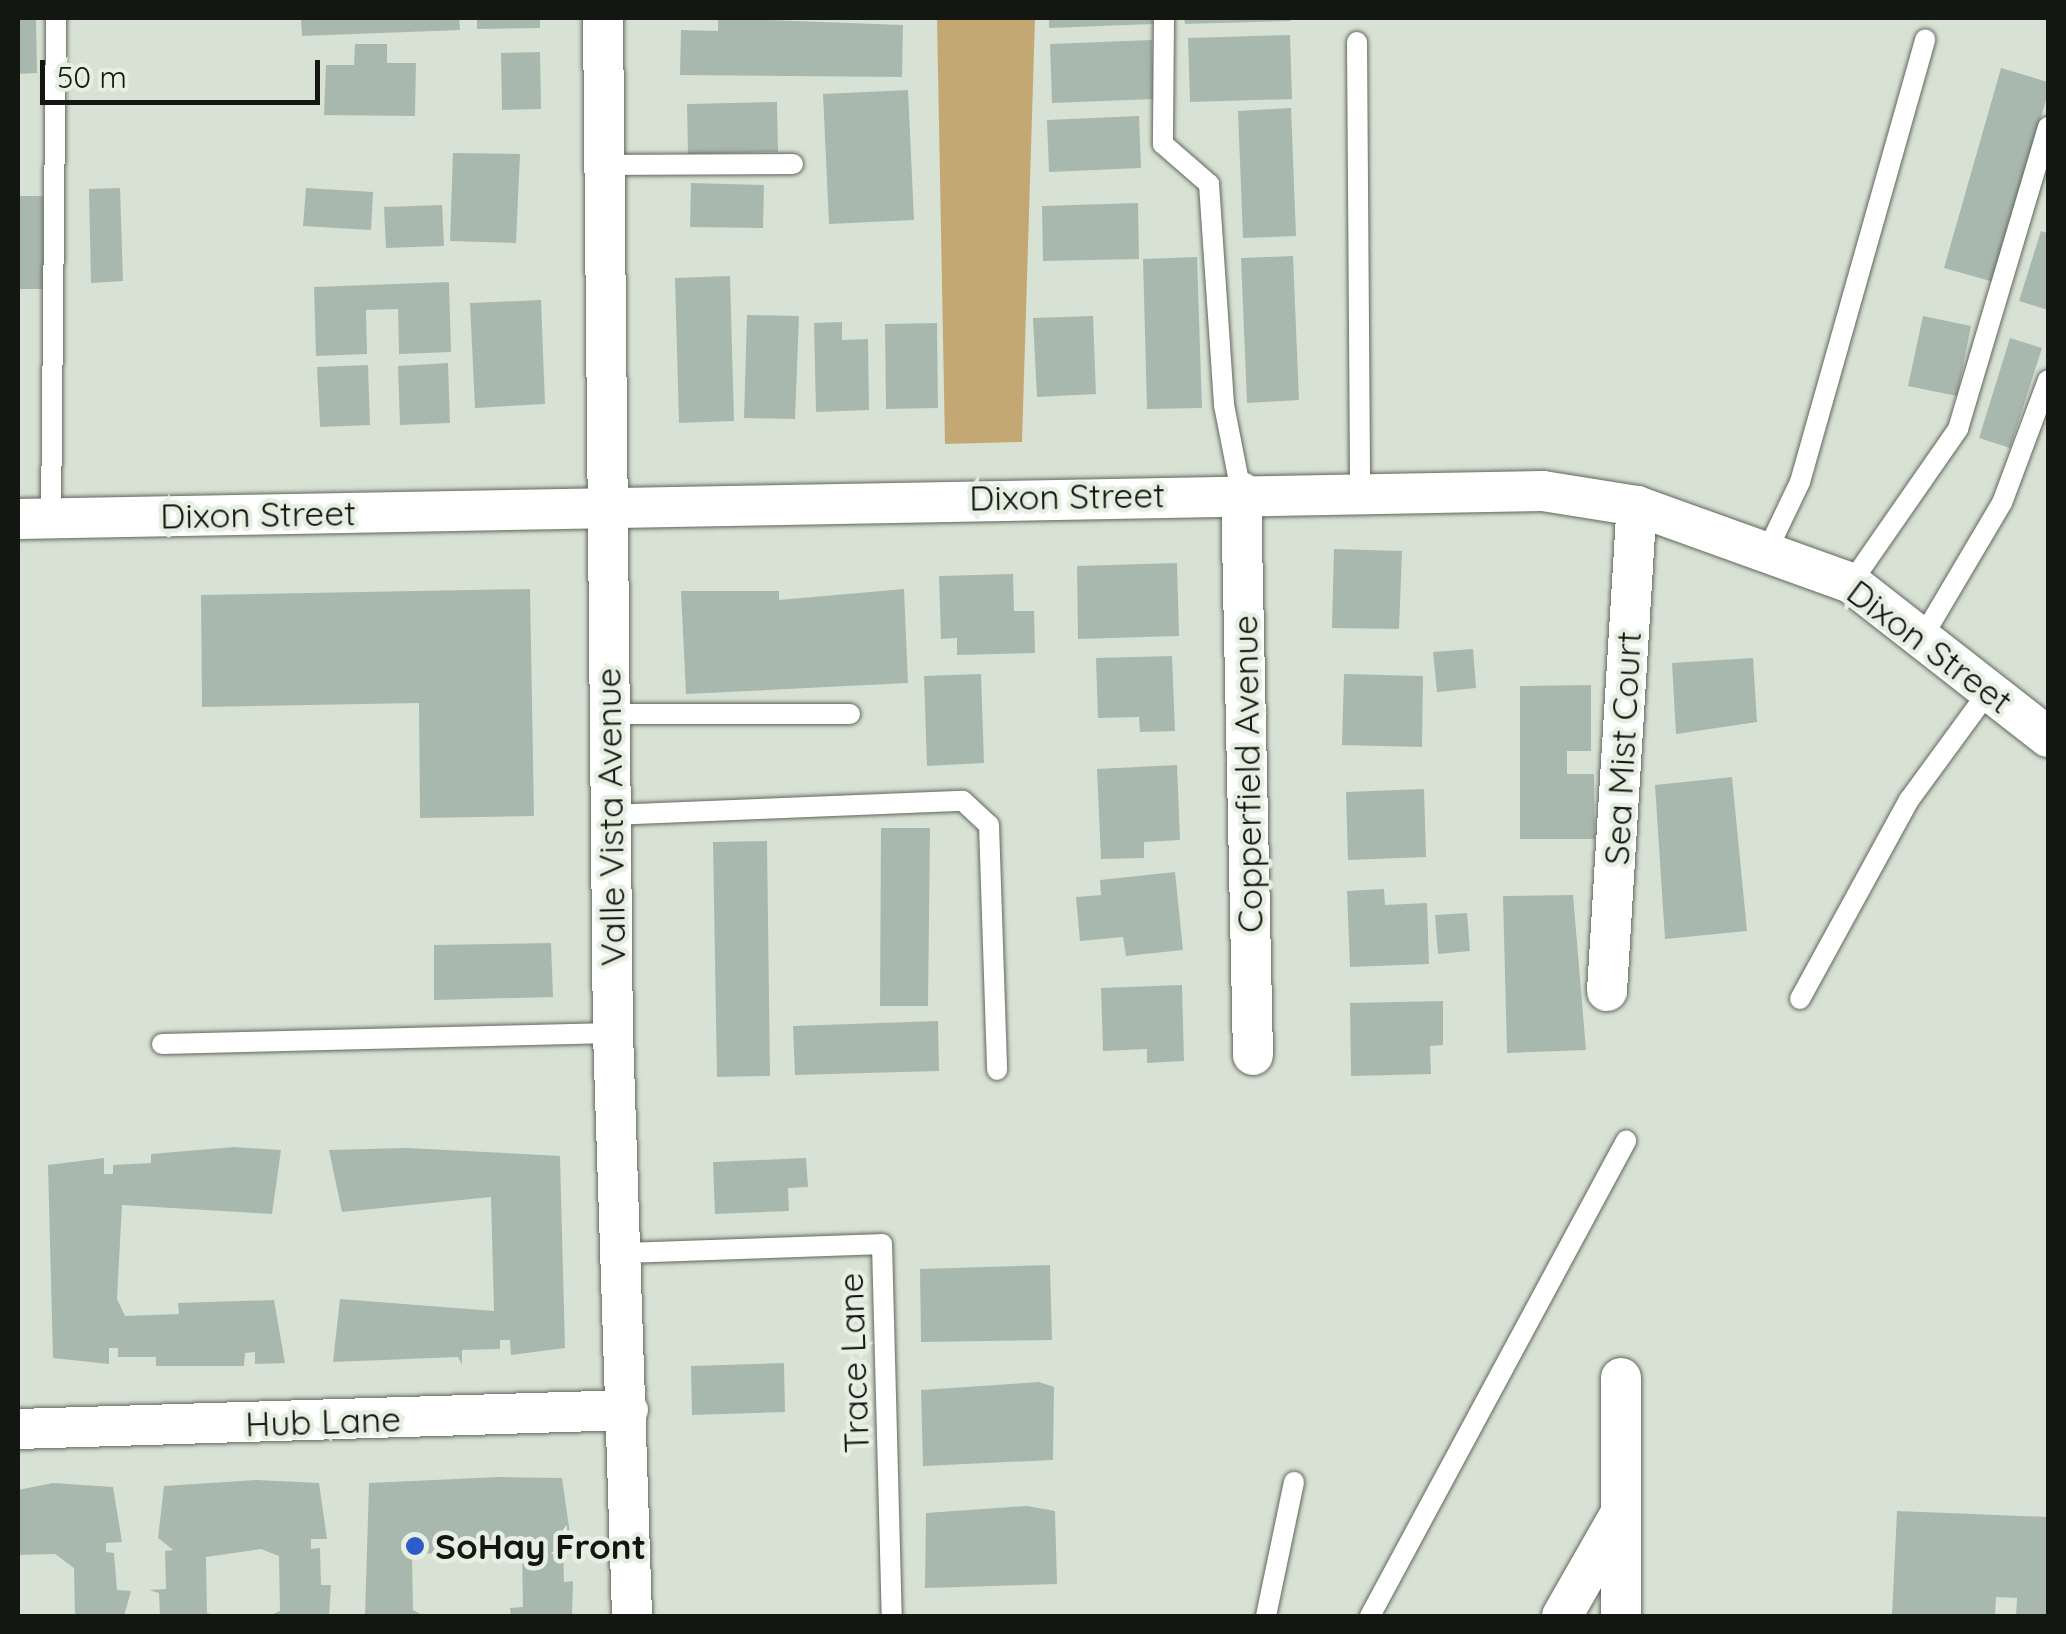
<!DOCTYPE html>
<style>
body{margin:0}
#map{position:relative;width:2066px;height:1634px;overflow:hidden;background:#d8e2d4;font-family:Quicksand,sans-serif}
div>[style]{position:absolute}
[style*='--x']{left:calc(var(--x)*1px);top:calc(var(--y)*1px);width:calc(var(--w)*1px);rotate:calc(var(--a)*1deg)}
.green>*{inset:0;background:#c4a874}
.building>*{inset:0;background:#a9b8af}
.roads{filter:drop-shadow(0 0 2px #60685c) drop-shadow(0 0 2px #60685c)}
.lane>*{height:20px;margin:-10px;padding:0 10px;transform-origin:10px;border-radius:10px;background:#fff}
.street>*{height:40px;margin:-20px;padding:0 20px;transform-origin:20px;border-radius:20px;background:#fff}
.dots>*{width:28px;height:28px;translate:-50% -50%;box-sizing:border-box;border:5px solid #e6efe1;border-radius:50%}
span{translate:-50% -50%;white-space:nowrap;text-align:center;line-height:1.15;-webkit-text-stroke:9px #e6efe1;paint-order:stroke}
.street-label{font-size:35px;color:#131611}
.poi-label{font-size:35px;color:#131611;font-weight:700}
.left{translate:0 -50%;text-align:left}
.frame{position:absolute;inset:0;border:20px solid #131611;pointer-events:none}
.scale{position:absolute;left:40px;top:60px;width:280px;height:45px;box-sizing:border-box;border:5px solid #131611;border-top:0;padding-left:12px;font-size:30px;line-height:35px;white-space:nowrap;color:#131611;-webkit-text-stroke:8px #e6efe1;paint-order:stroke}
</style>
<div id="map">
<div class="green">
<i style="clip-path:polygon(937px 18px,1035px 18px,1022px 442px,945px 444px)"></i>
</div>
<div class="building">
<i style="clip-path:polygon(18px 18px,36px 18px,37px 73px,18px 74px)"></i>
<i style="clip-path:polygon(301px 18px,459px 18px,460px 30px,302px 36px)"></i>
<i style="clip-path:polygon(477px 18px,540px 18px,540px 28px,477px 29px)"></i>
<i style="clip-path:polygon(718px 18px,903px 25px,902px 77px,680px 75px,681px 30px,718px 31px)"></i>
<i style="clip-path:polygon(1049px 18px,1152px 18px,1153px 24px,1049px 28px)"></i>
<i style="clip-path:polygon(1184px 18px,1290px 18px,1290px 21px,1185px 24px)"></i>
<i style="clip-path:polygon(1290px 35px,1292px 99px,1190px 102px,1188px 38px)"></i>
<i style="clip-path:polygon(1152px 40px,1154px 99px,1052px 103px,1050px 44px)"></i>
<i style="clip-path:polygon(355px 44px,387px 44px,387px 63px,416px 63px,415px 116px,324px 115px,326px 65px,354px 65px)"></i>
<i style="clip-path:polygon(540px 52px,541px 109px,502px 110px,501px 53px)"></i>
<i style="clip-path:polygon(2001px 68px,2048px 82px,2048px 93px,1994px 282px,1944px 268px)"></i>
<i style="clip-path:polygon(908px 90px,914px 220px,829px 224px,823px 94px)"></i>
<i style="clip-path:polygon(777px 102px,778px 152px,688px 154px,687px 104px)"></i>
<i style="clip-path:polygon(1291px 108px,1296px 236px,1243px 238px,1238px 111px)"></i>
<i style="clip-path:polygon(1139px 116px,1141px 168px,1049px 172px,1047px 120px)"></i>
<i style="clip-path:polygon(453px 153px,520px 154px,516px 243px,450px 241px)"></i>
<i style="clip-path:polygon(691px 183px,764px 185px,763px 228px,690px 227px)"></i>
<i style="clip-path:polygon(120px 188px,123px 281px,91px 283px,89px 189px)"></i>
<i style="clip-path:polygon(306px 188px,373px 192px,371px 230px,303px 226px)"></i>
<i style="clip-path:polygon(18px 196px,43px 196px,44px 289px,18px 289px)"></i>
<i style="clip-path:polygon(1138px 203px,1139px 259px,1043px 261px,1042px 206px)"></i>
<i style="clip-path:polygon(442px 205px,444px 246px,386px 248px,384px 207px)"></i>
<i style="clip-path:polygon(2041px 231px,2048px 233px,2048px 310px,2019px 301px)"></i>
<i style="clip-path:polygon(1293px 256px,1299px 400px,1247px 403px,1241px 258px)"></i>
<i style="clip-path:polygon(1197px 257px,1202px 408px,1147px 409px,1143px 259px)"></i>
<i style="clip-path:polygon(730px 276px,734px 421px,679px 423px,675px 278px)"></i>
<i style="clip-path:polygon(449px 282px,451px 352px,399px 354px,398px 309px,366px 310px,367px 354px,316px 356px,314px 287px)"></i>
<i style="clip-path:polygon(541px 300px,545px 404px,475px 408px,470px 303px)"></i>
<i style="clip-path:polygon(747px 315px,799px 316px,795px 419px,744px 418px)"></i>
<i style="clip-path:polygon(1093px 316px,1096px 394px,1037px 397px,1033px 318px)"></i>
<i style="clip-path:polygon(1923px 316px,1971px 326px,1957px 396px,1908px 386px)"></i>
<i style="clip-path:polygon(842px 322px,842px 340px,868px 339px,869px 410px,816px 412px,814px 323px)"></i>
<i style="clip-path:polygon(937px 323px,938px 408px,886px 409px,885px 324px)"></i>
<i style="clip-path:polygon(2010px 338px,2042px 348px,2010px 448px,1979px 438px)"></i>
<i style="clip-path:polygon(448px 363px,450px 423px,400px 425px,398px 366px)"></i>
<i style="clip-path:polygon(368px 365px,370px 425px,320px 427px,317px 367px)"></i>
<i style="clip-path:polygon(1334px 549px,1402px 551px,1399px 629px,1332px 628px)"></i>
<i style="clip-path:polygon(1177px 563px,1179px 636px,1078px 639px,1077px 566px)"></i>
<i style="clip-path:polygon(1013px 574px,1014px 611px,1034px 611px,1035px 653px,957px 655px,957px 638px,941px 639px,939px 576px)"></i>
<i style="clip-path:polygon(530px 589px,534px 816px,420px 818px,419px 703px,202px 707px,201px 595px)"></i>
<i style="clip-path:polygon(904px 589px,908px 683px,686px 694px,681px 591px,779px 591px,779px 600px)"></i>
<i style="clip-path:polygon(1473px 649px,1476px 688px,1437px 692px,1433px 652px)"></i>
<i style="clip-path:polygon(1172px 656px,1175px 731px,1140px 732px,1139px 717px,1098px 718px,1096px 658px)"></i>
<i style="clip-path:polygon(1753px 658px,1757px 722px,1676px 734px,1672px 663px)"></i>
<i style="clip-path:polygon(981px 674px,984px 763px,927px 766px,924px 676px)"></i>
<i style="clip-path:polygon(1344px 674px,1423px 676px,1422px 747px,1342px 745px)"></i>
<i style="clip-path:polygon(1591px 685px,1591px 751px,1567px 751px,1567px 774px,1594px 774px,1595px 839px,1520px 839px,1520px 686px)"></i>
<i style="clip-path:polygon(1177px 765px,1180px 840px,1144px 842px,1144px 858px,1101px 859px,1097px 769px)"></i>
<i style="clip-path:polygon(1732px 777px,1747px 931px,1665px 939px,1655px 785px)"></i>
<i style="clip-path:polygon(1424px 789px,1426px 857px,1348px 860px,1346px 792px)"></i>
<i style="clip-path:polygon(881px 828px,930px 828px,928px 1006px,880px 1006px)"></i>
<i style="clip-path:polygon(767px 841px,770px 1076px,717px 1077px,713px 842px)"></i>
<i style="clip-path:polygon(1175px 872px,1183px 950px,1126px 956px,1123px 937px,1080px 941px,1076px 897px,1101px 895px,1100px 880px)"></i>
<i style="clip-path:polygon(1384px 889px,1385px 905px,1427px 903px,1429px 964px,1350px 967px,1347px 891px)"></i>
<i style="clip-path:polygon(1573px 895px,1586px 1050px,1507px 1053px,1503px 896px)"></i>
<i style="clip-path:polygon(1467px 913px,1470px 951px,1438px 954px,1435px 915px)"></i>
<i style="clip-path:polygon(551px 943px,553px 997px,434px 1000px,434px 945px)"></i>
<i style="clip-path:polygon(1182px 985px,1184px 1061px,1147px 1063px,1147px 1049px,1103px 1051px,1101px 988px)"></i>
<i style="clip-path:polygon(1443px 1001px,1443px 1045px,1430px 1046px,1431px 1074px,1351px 1076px,1350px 1003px)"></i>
<i style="clip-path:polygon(938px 1021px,939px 1071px,795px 1075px,793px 1026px)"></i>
<i style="clip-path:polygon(234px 1147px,281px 1150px,272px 1214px,122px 1205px,117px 1299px,125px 1316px,179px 1314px,178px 1303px,274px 1300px,285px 1363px,255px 1364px,255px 1352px,245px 1353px,244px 1366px,156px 1366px,156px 1357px,118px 1357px,118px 1348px,109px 1348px,109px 1364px,53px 1358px,48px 1165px,104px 1158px,104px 1174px,113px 1174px,113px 1165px,151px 1163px,151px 1154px)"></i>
<i style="clip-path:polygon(408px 1148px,560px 1156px,565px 1348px,511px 1355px,510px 1340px,500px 1340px,500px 1349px,462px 1350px,462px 1365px,458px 1357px,333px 1362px,340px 1299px,494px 1311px,491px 1197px,342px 1212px,329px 1150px)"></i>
<i style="clip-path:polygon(806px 1158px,808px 1187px,788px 1188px,789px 1211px,715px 1214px,713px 1162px)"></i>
<i style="clip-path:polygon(1050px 1265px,1052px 1340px,921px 1342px,920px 1269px)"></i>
<i style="clip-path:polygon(784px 1363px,785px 1412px,692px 1415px,691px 1366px)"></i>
<i style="clip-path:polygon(1039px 1382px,1054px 1387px,1053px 1460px,923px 1466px,921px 1390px)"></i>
<i style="clip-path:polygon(499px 1477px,562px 1478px,570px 1534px,553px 1534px,563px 1543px,564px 1582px,573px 1581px,572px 1616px,511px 1616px,510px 1608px,523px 1607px,522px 1552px,503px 1546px,412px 1555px,413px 1610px,424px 1616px,365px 1616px,369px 1483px)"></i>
<i style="clip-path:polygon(257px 1480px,319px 1483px,327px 1539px,311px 1539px,311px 1549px,320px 1548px,321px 1585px,331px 1585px,329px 1616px,269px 1616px,280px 1611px,279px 1556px,261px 1549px,206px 1557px,207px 1613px,219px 1616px,160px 1616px,159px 1593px,149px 1590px,166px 1589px,165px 1551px,173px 1550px,158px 1538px,164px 1486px)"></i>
<i style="clip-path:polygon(53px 1483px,113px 1487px,122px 1542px,106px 1543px,106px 1552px,114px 1553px,117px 1590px,131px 1591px,124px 1616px,75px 1616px,74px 1568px,55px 1554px,18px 1555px,18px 1490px)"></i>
<i style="clip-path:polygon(1027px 1506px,1055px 1511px,1057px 1584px,925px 1588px,926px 1513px)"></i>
<i style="clip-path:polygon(1897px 1511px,2048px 1517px,2048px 1616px,2016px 1616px,2017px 1598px,1996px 1597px,1995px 1616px,1892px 1616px)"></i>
</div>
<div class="roads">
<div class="lane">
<i style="--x:1164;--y:18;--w:126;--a:90.5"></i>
<i style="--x:1163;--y:144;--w:61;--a:41"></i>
<i style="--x:1209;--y:184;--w:222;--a:86.1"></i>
<i style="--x:1224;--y:405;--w:89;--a:78.9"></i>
<i style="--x:1357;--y:42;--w:448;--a:89.6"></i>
<i style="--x:606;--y:165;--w:187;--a:-0.3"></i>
<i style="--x:51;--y:518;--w:500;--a:-89.43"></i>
<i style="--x:1768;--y:549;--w:74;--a:-64.5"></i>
<i style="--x:1800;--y:482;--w:460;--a:-74.2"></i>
<i style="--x:1851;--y:583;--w:188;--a:-55.2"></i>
<i style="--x:1958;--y:429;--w:315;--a:-73.4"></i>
<i style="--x:1925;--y:633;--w:151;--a:-59.4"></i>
<i style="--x:2002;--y:503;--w:131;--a:-69.5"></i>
<i style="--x:609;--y:714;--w:241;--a:0"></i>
<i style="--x:610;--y:815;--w:353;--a:-2.3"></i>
<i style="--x:963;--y:801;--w:35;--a:43"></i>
<i style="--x:989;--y:825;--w:245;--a:88.1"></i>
<i style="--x:1800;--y:999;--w:227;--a:-61.3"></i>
<i style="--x:1909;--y:800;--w:139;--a:-53.8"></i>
<i style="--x:162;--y:1044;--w:451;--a:-1.4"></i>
<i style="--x:627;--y:1253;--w:255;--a:-2"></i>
<i style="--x:882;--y:1244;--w:372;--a:88.5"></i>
<i style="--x:1266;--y:1616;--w:137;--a:-78.2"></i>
<i style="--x:1370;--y:1616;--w:540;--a:-61.68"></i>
</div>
<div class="street">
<i style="--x:603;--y:18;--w:1015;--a:89.44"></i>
<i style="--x:613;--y:1033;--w:583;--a:88.13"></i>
<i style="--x:1241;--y:492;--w:563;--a:88.78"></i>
<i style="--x:18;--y:519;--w:1525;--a:-1.05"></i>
<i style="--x:1543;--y:491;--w:95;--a:9.1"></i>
<i style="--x:1637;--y:506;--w:227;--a:19.8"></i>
<i style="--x:1851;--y:583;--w:250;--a:38"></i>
<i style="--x:1607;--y:991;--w:486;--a:-86.5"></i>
<i style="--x:18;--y:1429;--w:610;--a:-1.78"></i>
<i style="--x:1562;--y:1616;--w:115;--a:-60.3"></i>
<i style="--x:1621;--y:1616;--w:238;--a:-90"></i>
</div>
</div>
<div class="dots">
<i style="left:415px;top:1546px;background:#2f5bca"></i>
</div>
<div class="street-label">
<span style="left:1067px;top:496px;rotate:-1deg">Dixon Street</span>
<span style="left:258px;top:514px;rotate:-1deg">Dixon Street</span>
<span style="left:1930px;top:646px;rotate:37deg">Dixon Street</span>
<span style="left:1622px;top:748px;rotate:-87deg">Sea Mist Court</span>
<span style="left:1247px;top:774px;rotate:-91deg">Copperfield Avenue</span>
<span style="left:610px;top:817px;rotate:-91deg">Valle Vista Avenue</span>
<span style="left:853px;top:1363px;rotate:-92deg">Trace Lane</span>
<span style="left:323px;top:1421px;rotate:-2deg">Hub Lane</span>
</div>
<div class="poi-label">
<span class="left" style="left:435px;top:1546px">SoHay Front</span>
</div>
<div class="frame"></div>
<div class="scale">50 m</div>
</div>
